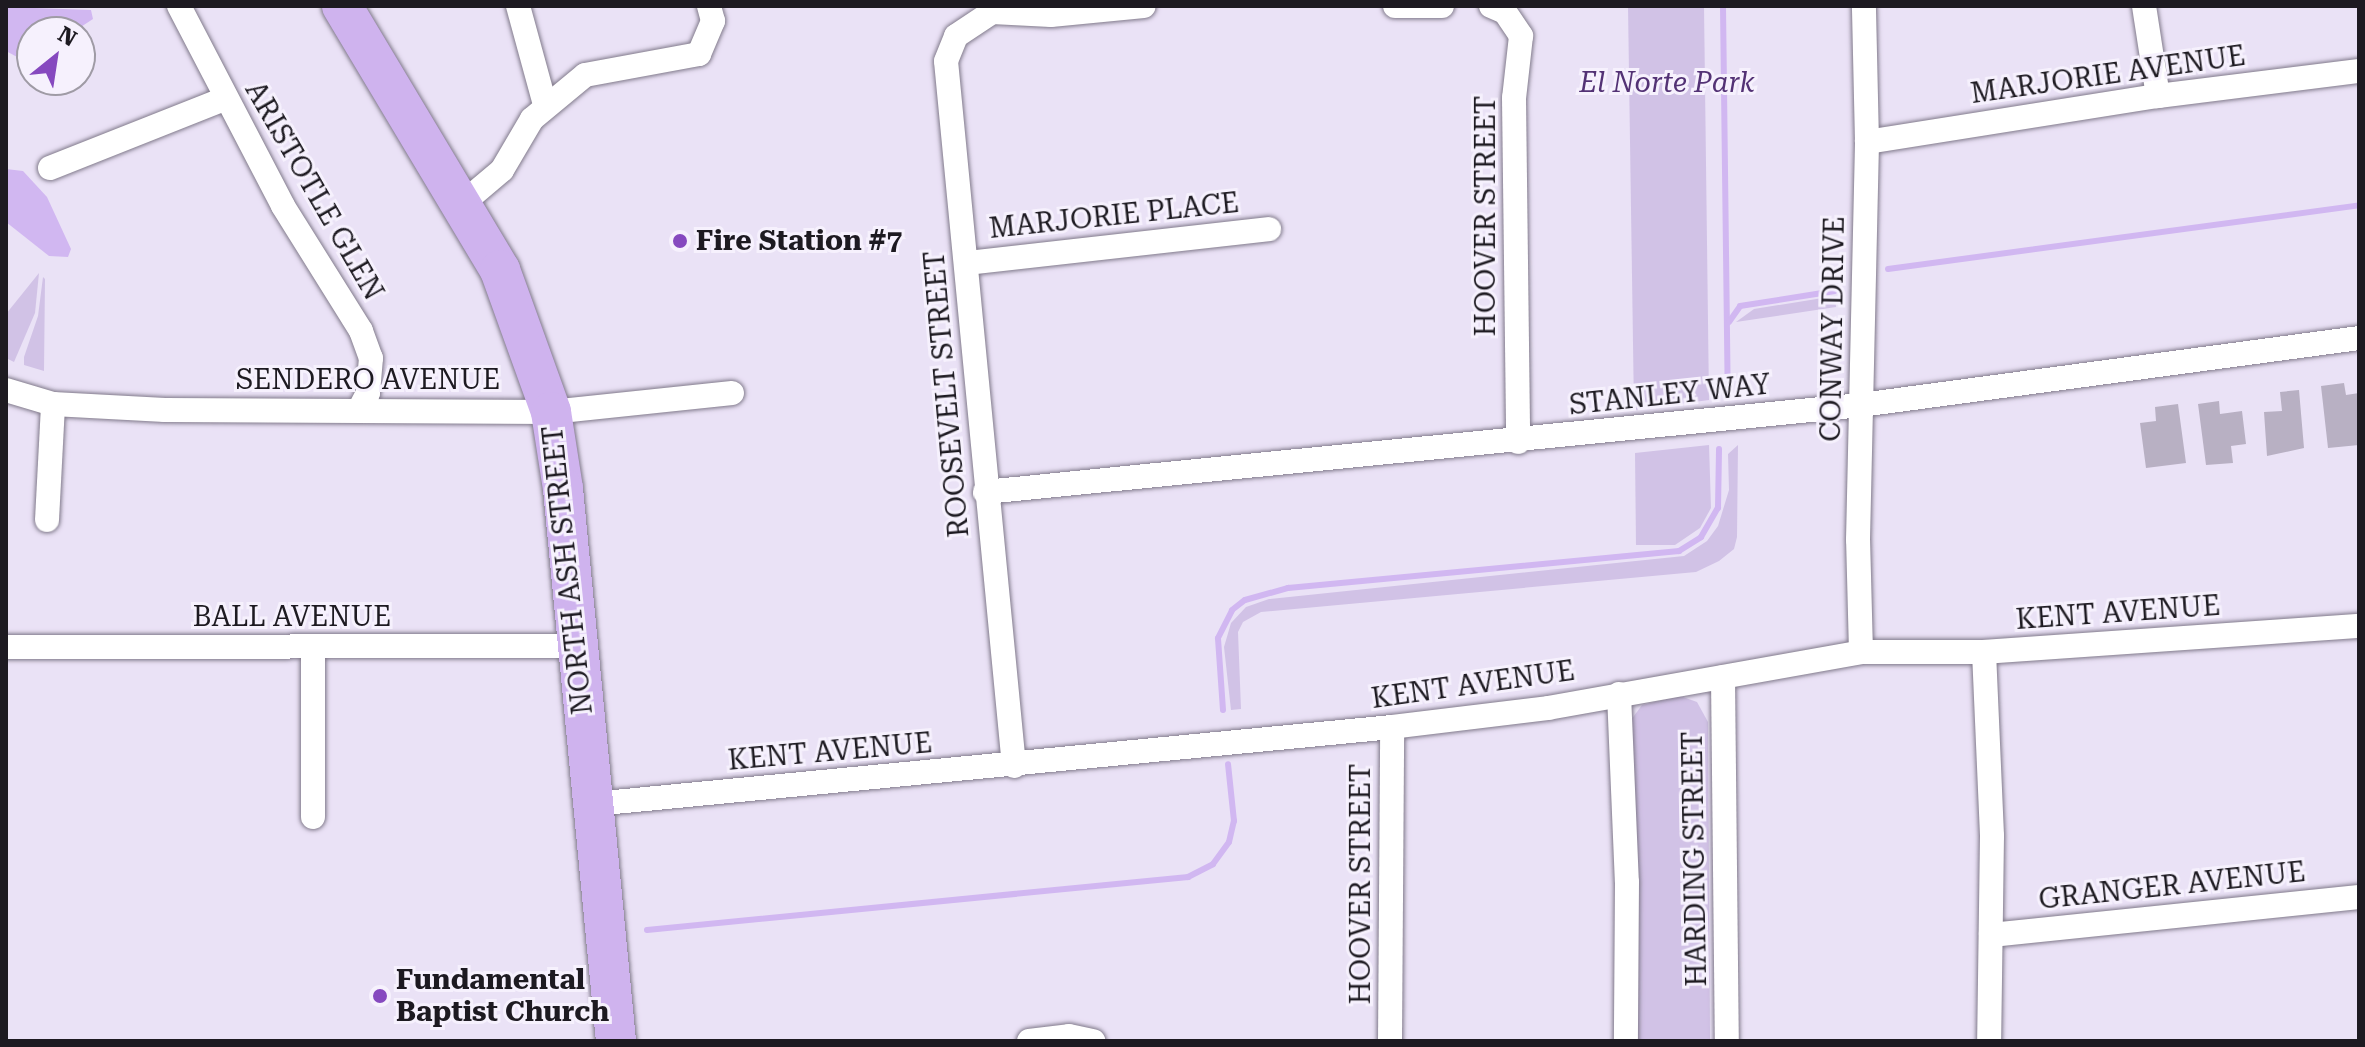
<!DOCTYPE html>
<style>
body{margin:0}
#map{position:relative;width:2365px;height:1047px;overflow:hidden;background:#eae2f6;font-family:"Roboto Serif",serif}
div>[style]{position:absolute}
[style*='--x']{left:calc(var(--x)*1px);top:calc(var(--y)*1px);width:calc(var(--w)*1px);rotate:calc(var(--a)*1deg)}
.green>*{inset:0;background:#d1c2e6}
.water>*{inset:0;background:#d1b7f1}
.stream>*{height:6px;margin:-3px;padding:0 3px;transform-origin:3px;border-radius:3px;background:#d1b7f1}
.building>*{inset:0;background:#b8b0c3}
.roads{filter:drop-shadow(0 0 2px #817a8b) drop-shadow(0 0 2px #817a8b)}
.minor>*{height:24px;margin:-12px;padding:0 12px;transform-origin:12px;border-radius:12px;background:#fff}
.primary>*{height:40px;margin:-20px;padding:0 20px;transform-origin:20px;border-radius:20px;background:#cfb3ee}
.dots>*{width:22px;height:22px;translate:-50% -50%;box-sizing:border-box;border:4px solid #f6f1fd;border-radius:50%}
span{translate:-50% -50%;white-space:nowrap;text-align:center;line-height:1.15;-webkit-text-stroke:6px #f6f1fd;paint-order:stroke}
.street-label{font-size:28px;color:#1d1a21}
.park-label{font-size:28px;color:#533275;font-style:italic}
.poi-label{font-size:28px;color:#1d1a21;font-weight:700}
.left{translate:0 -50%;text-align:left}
.frame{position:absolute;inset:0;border:8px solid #1d1a21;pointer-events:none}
.north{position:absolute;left:16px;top:16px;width:80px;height:80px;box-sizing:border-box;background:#f6f1fd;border:2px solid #9f9ba5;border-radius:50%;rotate:30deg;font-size:22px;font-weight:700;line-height:32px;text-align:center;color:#1d1a21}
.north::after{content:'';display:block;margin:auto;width:28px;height:36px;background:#8649bf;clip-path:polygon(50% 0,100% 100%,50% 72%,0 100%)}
</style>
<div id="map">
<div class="green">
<i style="clip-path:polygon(1628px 6px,1704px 6px,1709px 400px,1634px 410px)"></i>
<i style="clip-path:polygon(39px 273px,35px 313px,14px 362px,6px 358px,6px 314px)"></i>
<i style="clip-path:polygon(43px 277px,45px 279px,44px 371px,24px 365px,24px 357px,38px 316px)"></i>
<i style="clip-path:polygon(1835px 296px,1836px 307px,1736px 322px,1754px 309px)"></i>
<i style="clip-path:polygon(1709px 445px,1711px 508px,1700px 528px,1675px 545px,1636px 545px,1635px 453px)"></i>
<i style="clip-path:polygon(1738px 445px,1737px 537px,1734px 549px,1719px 561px,1696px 572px,1261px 612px,1243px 622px,1238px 632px,1241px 709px,1231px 710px,1224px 647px,1231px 623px,1246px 607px,1269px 599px,1684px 556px,1707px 541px,1718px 526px,1729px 490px,1728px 454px)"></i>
<i style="clip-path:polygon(1680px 696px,1697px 702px,1708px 722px,1710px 1041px,1632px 1041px,1631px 720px,1642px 705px)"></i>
</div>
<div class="water">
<i style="clip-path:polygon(6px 7px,91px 10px,93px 19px,73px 32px,32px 32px,32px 65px,6px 51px)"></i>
<i style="clip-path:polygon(6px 169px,23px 171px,47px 197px,71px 249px,68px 257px,49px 256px,6px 222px)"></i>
</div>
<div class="stream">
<i style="--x:1723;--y:6;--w:386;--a:89.3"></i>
<i style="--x:1888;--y:269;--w:475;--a:-7.7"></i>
<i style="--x:1729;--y:322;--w:19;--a:-55"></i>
<i style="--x:1740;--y:306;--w:96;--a:-9"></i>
<i style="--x:1223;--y:710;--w:72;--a:-94"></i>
<i style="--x:1218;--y:638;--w:31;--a:-63"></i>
<i style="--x:1232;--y:610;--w:16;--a:-38"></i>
<i style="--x:1245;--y:600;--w:45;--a:-15.6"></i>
<i style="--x:1288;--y:588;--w:393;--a:-5.4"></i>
<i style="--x:1679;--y:551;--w:26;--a:-32"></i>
<i style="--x:1701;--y:537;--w:34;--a:-60"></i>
<i style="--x:1718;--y:508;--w:59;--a:-89"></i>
<i style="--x:647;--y:930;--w:544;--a:-5.6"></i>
<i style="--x:1188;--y:877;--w:28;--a:-27"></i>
<i style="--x:1213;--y:864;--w:27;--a:-54"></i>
<i style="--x:1229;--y:842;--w:22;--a:-77"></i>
<i style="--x:1234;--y:821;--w:57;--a:-96"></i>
</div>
<div class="building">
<i style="clip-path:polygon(2344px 383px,2346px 395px,2359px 393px,2359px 445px,2328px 448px,2321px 386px)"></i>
<i style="clip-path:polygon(2299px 390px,2304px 448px,2267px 456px,2264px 412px,2282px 411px,2280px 392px)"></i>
<i style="clip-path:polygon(2219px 401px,2220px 414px,2242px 411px,2246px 444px,2231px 446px,2233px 463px,2206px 465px,2198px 404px)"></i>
<i style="clip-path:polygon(2178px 404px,2186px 463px,2146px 468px,2140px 423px,2156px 421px,2155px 407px)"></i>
</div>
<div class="roads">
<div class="minor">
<i style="--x:179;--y:6;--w:225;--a:62.5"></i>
<i style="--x:283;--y:206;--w:147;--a:58"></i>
<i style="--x:361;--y:331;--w:29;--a:70"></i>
<i style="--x:371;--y:358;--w:35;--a:95"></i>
<i style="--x:368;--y:393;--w:19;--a:118"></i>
<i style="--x:518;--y:6;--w:103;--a:74.7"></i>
<i style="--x:1395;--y:6;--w:47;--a:0"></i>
<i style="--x:1491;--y:6;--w:15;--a:23"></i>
<i style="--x:1505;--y:12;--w:29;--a:56"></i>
<i style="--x:1521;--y:36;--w:62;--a:96.4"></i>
<i style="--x:1514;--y:98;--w:344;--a:89.3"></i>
<i style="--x:2144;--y:6;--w:91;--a:81.2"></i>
<i style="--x:1867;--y:142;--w:295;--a:-9"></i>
<i style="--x:2158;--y:96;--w:203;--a:-7.1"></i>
<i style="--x:50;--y:168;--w:187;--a:-21.6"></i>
<i style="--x:463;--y:203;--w:51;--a:-40.2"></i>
<i style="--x:502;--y:170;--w:59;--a:-59.5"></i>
<i style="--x:532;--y:119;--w:69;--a:-39.7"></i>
<i style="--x:585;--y:75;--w:116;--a:-10.4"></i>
<i style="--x:699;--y:54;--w:36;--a:-67"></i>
<i style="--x:713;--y:21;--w:16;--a:-105"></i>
<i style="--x:967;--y:263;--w:304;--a:-6.4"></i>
<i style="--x:6;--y:390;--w:49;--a:16.6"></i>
<i style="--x:53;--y:404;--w:112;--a:3.1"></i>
<i style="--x:165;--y:410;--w:386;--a:0.3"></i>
<i style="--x:551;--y:412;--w:182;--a:-6"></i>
<i style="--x:985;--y:492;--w:880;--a:-5.67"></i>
<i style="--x:1861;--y:405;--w:502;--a:-7.66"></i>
<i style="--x:47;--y:520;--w:116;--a:-87"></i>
<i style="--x:6;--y:647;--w:572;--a:-0.1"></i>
<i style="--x:313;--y:647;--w:170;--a:90"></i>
<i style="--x:1861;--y:652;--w:112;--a:-91.5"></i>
<i style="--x:1858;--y:540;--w:398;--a:-88.7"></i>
<i style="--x:1867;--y:142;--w:136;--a:-91.3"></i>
<i style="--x:1984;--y:652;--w:184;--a:87.5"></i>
<i style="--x:1992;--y:836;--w:205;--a:90.8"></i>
<i style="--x:1723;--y:677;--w:364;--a:89.4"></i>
<i style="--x:1619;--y:694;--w:188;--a:87.6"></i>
<i style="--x:1627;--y:882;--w:159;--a:90.4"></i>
<i style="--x:1014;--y:766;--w:708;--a:-95.51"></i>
<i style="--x:946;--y:61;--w:27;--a:-68"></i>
<i style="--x:956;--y:36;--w:43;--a:-33.7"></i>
<i style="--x:992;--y:12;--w:59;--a:2.9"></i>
<i style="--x:1051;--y:15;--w:93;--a:-5.5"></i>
<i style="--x:594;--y:804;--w:802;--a:-5.51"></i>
<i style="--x:1392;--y:727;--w:157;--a:-6.9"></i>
<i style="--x:1548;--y:708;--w:318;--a:-10.1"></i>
<i style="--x:1861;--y:652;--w:123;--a:0"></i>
<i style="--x:1984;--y:652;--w:376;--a:-4"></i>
<i style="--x:1991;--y:935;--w:370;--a:-5.9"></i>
<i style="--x:1029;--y:1041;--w:40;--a:-7.1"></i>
<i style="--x:1069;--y:1036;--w:25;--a:12"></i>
<i style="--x:1390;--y:1041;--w:314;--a:-89.6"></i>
</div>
<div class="primary">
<i style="--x:342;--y:6;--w:308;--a:59.1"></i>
<i style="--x:500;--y:270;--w:151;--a:70.2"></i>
<i style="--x:551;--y:412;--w:78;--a:81.1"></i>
<i style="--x:563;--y:489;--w:555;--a:84.52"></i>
</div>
</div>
<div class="dots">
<i style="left:680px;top:241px;background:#8649bf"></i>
<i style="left:380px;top:996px;background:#8649bf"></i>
</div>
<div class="street-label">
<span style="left:2108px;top:75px;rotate:-8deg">MARJORIE AVENUE</span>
<span style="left:314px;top:191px;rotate:60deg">ARISTOTLE GLEN</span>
<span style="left:1114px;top:216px;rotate:-6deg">MARJORIE PLACE</span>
<span style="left:1486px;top:216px;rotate:-90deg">HOOVER STREET</span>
<span style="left:1833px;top:329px;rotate:-89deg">CONWAY DRIVE</span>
<span style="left:368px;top:380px">SENDERO AVENUE</span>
<span style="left:947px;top:394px;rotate:-95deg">ROOSEVELT STREET</span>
<span style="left:1670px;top:395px;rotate:-6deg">STANLEY WAY</span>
<span style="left:568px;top:570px;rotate:-96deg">NORTH ASH STREET</span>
<span style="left:2118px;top:613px;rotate:-4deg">KENT AVENUE</span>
<span style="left:292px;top:617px">BALL AVENUE</span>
<span style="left:1473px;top:685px;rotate:-8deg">KENT AVENUE</span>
<span style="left:830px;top:752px;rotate:-5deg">KENT AVENUE</span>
<span style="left:1695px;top:859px;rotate:-91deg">HARDING STREET</span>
<span style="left:1361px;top:884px;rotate:-90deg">HOOVER STREET</span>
<span style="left:2172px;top:886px;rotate:-6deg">GRANGER AVENUE</span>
</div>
<div class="park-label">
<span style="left:1667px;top:83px">El Norte Park</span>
</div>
<div class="poi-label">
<span class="left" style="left:696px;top:241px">Fire Station #7</span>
<span class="left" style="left:396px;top:996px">Fundamental<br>Baptist Church</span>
</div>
<div class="frame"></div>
<div class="north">N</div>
</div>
